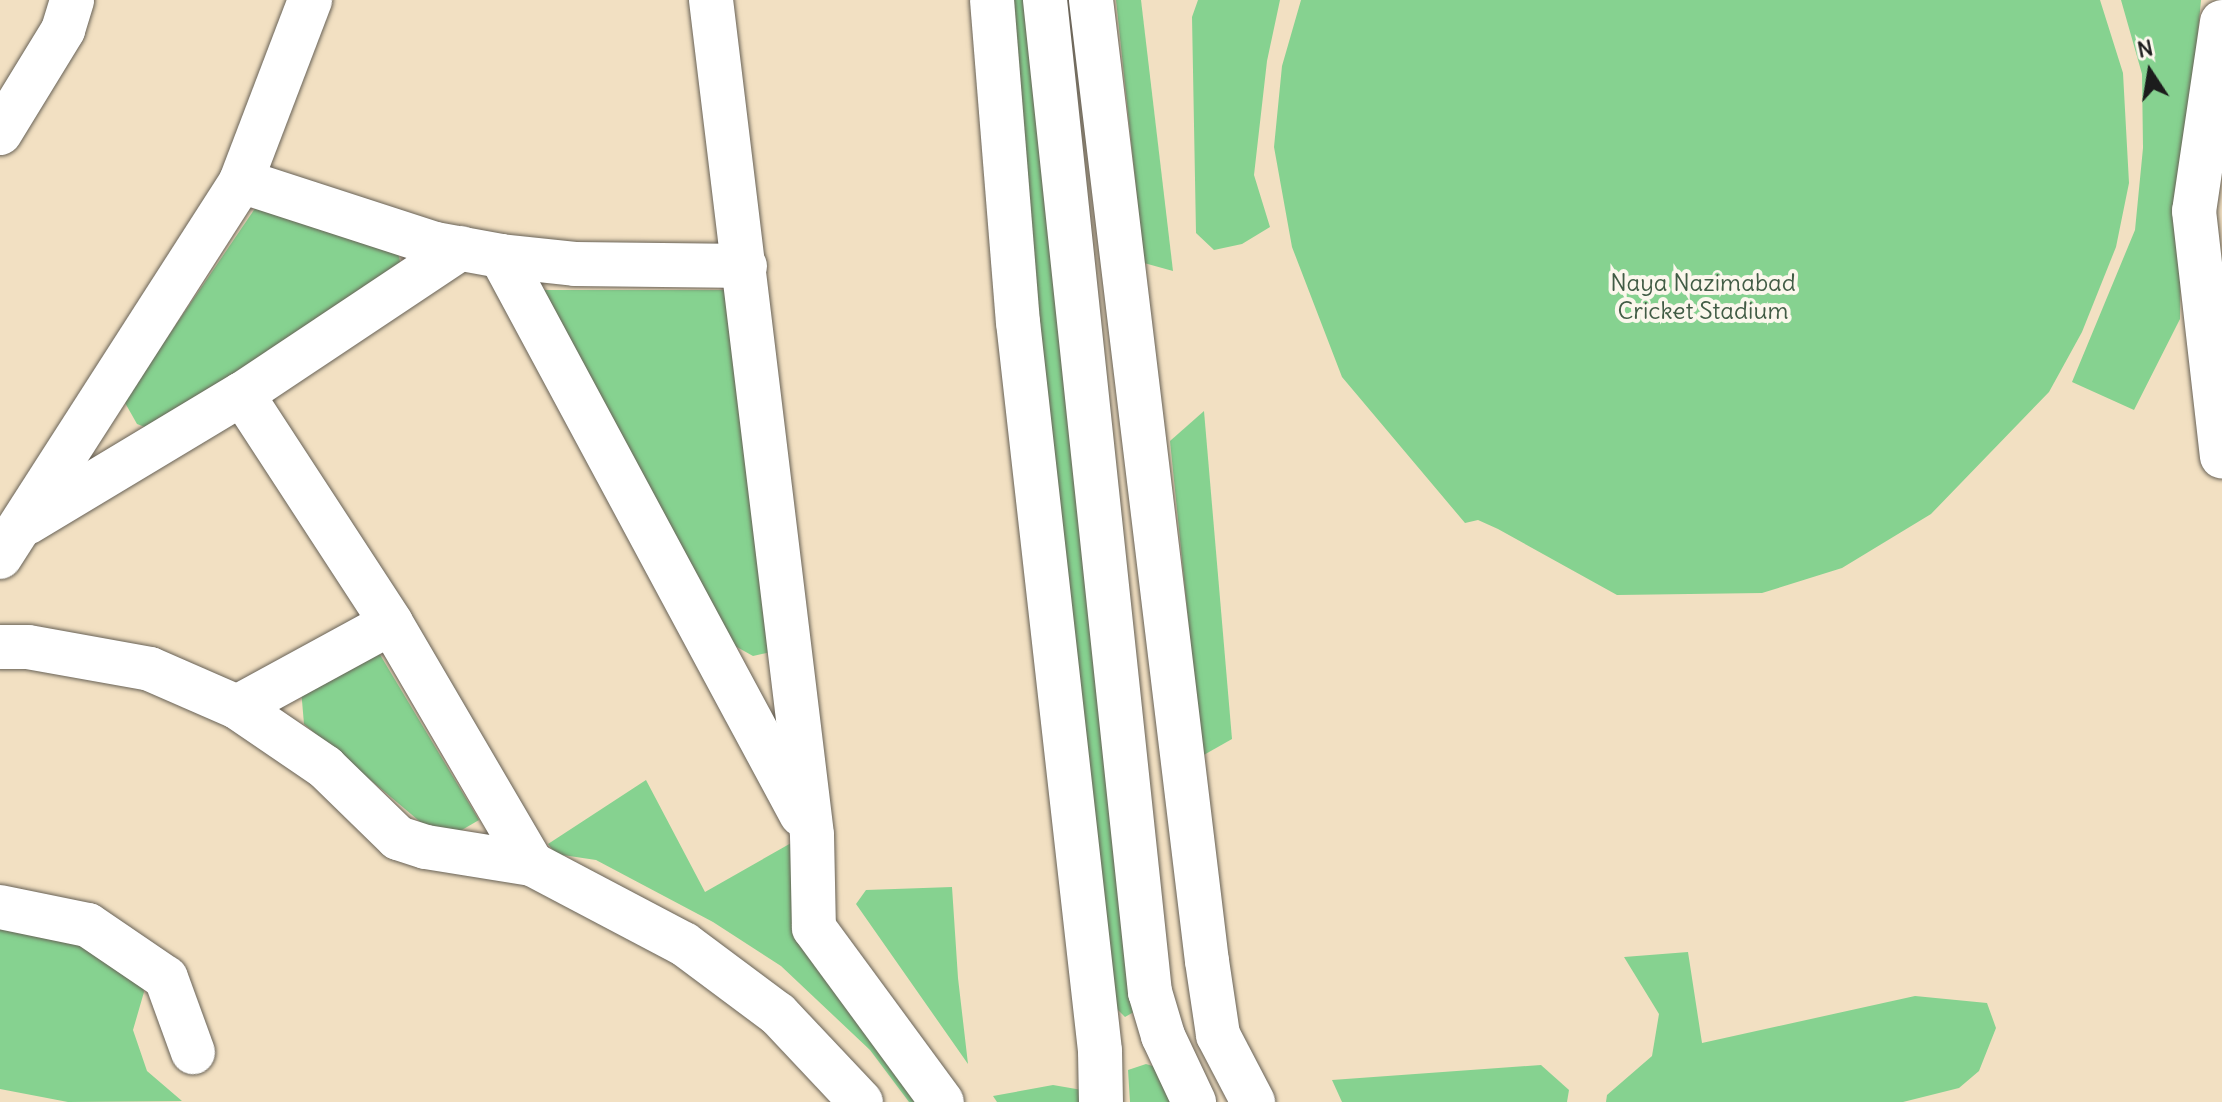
<!DOCTYPE html>
<style>
body{margin:0}
#map{position:relative;width:2222px;height:1102px;overflow:hidden;background:#f2e0c2;font-family:Delius,sans-serif}
div>[style]{position:absolute}
[style*='--x']{left:calc(var(--x)*1px);top:calc(var(--y)*1px);width:calc(var(--w)*1px);rotate:calc(var(--a)*1deg)}
.green>*{inset:0;background:#86d290}
.roads{filter:drop-shadow(0 0 2px #676156) drop-shadow(0 0 2px #676156)}
.street>*{height:44px;margin:-22px;padding:0 22px;transform-origin:22px;border-radius:22px;background:#fff}
span{translate:-50% -50%;white-space:nowrap;text-align:center;line-height:1.15;-webkit-text-stroke:8px #fbf7ec;paint-order:stroke}
.park-label{font-size:24px;color:#415c45}
.north{position:absolute;left:2110px;top:32px;width:80px;height:80px;-webkit-text-stroke:6px #fbf7ec;paint-order:stroke;rotate:348deg;font-size:22px;font-weight:700;line-height:32px;text-align:center;color:#1c1c1c}
.north::after{content:'';display:block;margin:auto;width:28px;height:36px;background:#1c1c1c;clip-path:polygon(50% 0,100% 100%,50% 72%,0 100%)}
</style>
<div id="map">
<div class="green">
<i style="clip-path:polygon(1013px 0,1029px 0,1139px 1009px,1125px 1017px,1116px 1008px,1006px 16px)"></i>
<i style="clip-path:polygon(1116px 0,1141px 0,1173px 271px,1144px 263px)"></i>
<i style="clip-path:polygon(1198px 0,1280px 0,1267px 61px,1254px 175px,1270px 227px,1242px 244px,1214px 250px,1196px 233px,1192px 17px)"></i>
<i style="clip-path:polygon(1301px 0,2100px 0,2123px 73px,2129px 183px,2116px 247px,2082px 332px,2049px 392px,1931px 514px,1842px 568px,1762px 593px,1617px 595px,1498px 529px,1478px 520px,1465px 523px,1342px 377px,1292px 247px,1274px 147px,1282px 66px)"></i>
<i style="clip-path:polygon(2121px 0,2201px 0,2181px 223px,2180px 319px,2134px 410px,2072px 382px,2135px 230px,2143px 148px,2142px 74px)"></i>
<i style="clip-path:polygon(256px 207px,398px 252px,402px 271px,155px 431px,137px 424px,124px 401px)"></i>
<i style="clip-path:polygon(525px 290px,730px 290px,771px 652px,753px 656px,735px 646px)"></i>
<i style="clip-path:polygon(1204px 411px,1232px 739px,1202px 756px,1170px 441px)"></i>
<i style="clip-path:polygon(379px 653px,479px 820px,443px 841px,304px 724px,301px 689px)"></i>
<i style="clip-path:polygon(646px 780px,705px 892px,800px 838px,807px 929px,936px 1102px,909px 1102px,870px 1050px,781px 966px,713px 922px,596px 860px,556px 854px,548px 844px)"></i>
<i style="clip-path:polygon(952px 887px,958px 978px,968px 1064px,856px 904px,866px 890px)"></i>
<i style="clip-path:polygon(0 916px,86px 939px,139px 970px,144px 992px,133px 1030px,147px 1071px,182px 1101px,68px 1102px,0 1089px)"></i>
<i style="clip-path:polygon(1688px 952px,1702px 1043px,1915px 996px,1987px 1003px,1996px 1028px,1979px 1071px,1959px 1088px,1903px 1102px,1606px 1102px,1607px 1095px,1652px 1056px,1659px 1014px,1624px 957px)"></i>
<i style="clip-path:polygon(1146px 1064px,1159px 1068px,1177px 1102px,1130px 1102px,1128px 1070px)"></i>
<i style="clip-path:polygon(1541px 1065px,1569px 1090px,1567px 1102px,1342px 1102px,1332px 1080px)"></i>
<i style="clip-path:polygon(1053px 1085px,1082px 1090px,1083px 1102px,997px 1102px,993px 1096px)"></i>
</div>
<div class="roads">
<div class="street">
<i style="--x:711;--y:0;--w:841;--a:83.1"></i>
<i style="--x:812;--y:835;--w:93;--a:88.8"></i>
<i style="--x:814;--y:928;--w:216;--a:53.7"></i>
<i style="--x:992;--y:0;--w:323;--a:85.4"></i>
<i style="--x:1018;--y:322;--w:734;--a:83.58"></i>
<i style="--x:1100;--y:1051;--w:51;--a:88.9"></i>
<i style="--x:1045;--y:0;--w:998;--a:83.96"></i>
<i style="--x:1150;--y:992;--w:46;--a:73.5"></i>
<i style="--x:1163;--y:1036;--w:73;--a:64.8"></i>
<i style="--x:1091;--y:0;--w:968;--a:83.12"></i>
<i style="--x:1207;--y:961;--w:75;--a:81.5"></i>
<i style="--x:1218;--y:1035;--w:76;--a:62.4"></i>
<i style="--x:2222;--y:22;--w:191;--a:98.4"></i>
<i style="--x:2194;--y:211;--w:247;--a:83.5"></i>
<i style="--x:0;--y:133;--w:121;--a:-58.5"></i>
<i style="--x:63;--y:30;--w:31;--a:-73"></i>
<i style="--x:241;--y:181;--w:204;--a:18"></i>
<i style="--x:435;--y:244;--w:67;--a:10.3"></i>
<i style="--x:501;--y:256;--w:74;--a:6.2"></i>
<i style="--x:575;--y:264;--w:170;--a:0.7"></i>
<i style="--x:501;--y:256;--w:634;--a:61.74"></i>
<i style="--x:242;--y:394;--w:273;--a:56.9"></i>
<i style="--x:391;--y:623;--w:279;--a:59.7"></i>
<i style="--x:27;--y:523;--w:251;--a:-31"></i>
<i style="--x:242;--y:394;--w:263;--a:-33.7"></i>
<i style="--x:0;--y:557;--w:447;--a:-57.3"></i>
<i style="--x:241;--y:181;--w:194;--a:-69.1"></i>
<i style="--x:0;--y:647;--w:28;--a:0"></i>
<i style="--x:28;--y:647;--w:124;--a:10.2"></i>
<i style="--x:150;--y:669;--w:95;--a:23.6"></i>
<i style="--x:237;--y:707;--w:107;--a:34.3"></i>
<i style="--x:325;--y:767;--w:102;--a:44.2"></i>
<i style="--x:398;--y:838;--w:29;--a:18"></i>
<i style="--x:426;--y:847;--w:107;--a:9.1"></i>
<i style="--x:532;--y:864;--w:172;--a:27.8"></i>
<i style="--x:684;--y:944;--w:117;--a:36.7"></i>
<i style="--x:778;--y:1014;--w:121;--a:46.7"></i>
<i style="--x:237;--y:707;--w:175;--a:-28.6"></i>
<i style="--x:0;--y:907;--w:90;--a:11.6"></i>
<i style="--x:88;--y:925;--w:94;--a:34.2"></i>
<i style="--x:166;--y:978;--w:79;--a:70"></i>
</div>
</div>
<div class="park-label">
<span style="left:1703px;top:297px">Naya Nazimabad<br>Cricket Stadium</span>
</div>
<div class="north">N</div>
</div>
